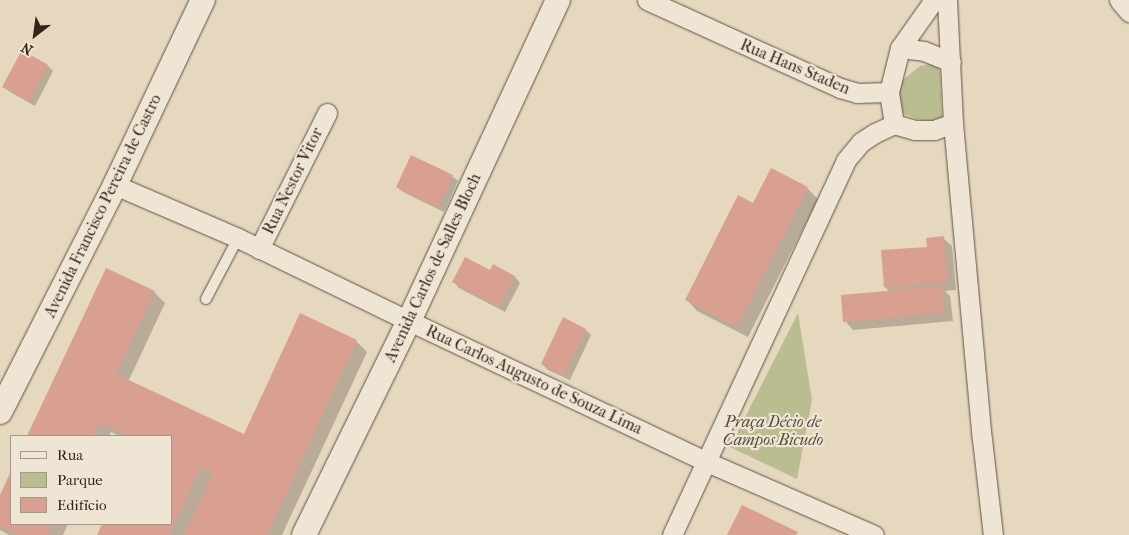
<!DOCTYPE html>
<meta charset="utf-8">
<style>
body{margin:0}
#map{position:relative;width:1129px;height:535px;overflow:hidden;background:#e6d7bf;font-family:"IM FELL French Canon",serif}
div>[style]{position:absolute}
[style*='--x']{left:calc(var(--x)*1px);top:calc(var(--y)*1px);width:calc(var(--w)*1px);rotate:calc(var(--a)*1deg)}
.green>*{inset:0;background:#b9bd8f}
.shadow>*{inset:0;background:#0003}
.building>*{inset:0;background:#d9a091}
.roads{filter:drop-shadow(0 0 1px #605141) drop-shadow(0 0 1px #605141)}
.service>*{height:10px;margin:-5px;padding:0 5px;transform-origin:5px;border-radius:5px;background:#efe5d5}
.minor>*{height:19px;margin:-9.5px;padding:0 9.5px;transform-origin:9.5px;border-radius:9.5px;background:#efe5d5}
.tertiary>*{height:24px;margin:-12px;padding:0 12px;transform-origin:12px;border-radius:12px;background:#efe5d5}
span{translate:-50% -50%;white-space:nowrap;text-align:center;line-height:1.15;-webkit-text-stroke:4.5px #efe5d5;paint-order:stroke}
.street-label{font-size:16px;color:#332417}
.park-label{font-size:16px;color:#544a35;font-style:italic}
.legend{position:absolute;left:10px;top:435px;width:162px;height:90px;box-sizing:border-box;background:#efe5d5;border:1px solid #a49889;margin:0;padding:6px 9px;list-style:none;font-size:15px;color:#332417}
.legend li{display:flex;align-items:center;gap:10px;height:25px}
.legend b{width:25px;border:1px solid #a49889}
.north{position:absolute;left:10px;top:10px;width:50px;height:50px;-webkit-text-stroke:4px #efe5d5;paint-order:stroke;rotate:210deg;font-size:14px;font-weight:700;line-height:20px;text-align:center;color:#332417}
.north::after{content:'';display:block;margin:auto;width:18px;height:22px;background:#332417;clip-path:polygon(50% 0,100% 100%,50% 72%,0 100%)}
</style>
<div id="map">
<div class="green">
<i style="clip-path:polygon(936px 63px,940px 72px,942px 118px,932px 122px,916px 119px,900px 112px,898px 92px,900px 82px,920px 66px)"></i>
<i style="clip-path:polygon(798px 313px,812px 400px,797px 479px,730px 447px)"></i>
</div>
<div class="shadow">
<i style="clip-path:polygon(48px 66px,53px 71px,35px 106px,10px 92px,4px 87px)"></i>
<i style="clip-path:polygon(771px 170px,807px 188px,818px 199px,748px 337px,697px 311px,687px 300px,754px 204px)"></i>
<i style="clip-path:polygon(452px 176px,458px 181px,444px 212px,403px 192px,397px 187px)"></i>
<i style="clip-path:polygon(943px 238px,952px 246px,956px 290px,945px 291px,950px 296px,953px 321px,853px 330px,845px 321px,890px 292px,885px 287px,928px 248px)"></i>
<i style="clip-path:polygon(493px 266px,515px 277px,520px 283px,505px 312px,459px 288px,454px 282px,490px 272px)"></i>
<i style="clip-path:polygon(106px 269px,154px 292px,165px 303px,128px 382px,244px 436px,356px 341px,367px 352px,282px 535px,98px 535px,104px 524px,171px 524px,171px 436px,119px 436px,111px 432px,109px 436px,29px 436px)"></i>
<i style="clip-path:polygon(564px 319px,586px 330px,591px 335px,570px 380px,548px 370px,542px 364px)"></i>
<i style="clip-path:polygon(11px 474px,11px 524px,68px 524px,63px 535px,9px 535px,0 530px,0 498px)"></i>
</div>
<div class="building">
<i style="clip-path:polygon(22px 50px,48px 65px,29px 101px,2px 87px)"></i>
<i style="clip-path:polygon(411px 155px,453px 175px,438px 207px,396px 187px)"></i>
<i style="clip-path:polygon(771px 168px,808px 187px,737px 327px,685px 300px,738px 195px,753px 203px)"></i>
<i style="clip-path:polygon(944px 236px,948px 282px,884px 287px,881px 250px,927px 247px,926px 238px)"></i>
<i style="clip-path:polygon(465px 257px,490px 270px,493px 264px,515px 276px,499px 307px,452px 282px)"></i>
<i style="clip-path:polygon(106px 268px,155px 291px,116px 374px,244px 434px,300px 313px,357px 340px,267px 535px,184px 535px,213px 473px,201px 467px,170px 535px,97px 535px,102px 524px,171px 524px,171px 436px,129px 436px,99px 423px,93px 436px,27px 436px)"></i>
<i style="clip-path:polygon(942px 286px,945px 313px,843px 322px,841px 295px)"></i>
<i style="clip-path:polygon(563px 317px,586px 329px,564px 375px,541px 364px)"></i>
<i style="clip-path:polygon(11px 471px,11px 524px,53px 524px,48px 535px,20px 535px,0 526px,0 495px)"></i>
<i style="clip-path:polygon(742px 505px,798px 532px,796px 535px,727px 535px)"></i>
</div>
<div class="roads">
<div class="service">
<i style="--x:206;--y:299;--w:69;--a:-62.3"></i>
</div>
<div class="minor">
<i style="--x:647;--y:0;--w:212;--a:24.5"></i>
<i style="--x:840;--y:88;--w:18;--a:16"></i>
<i style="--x:857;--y:93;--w:32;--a:-2"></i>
<i style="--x:947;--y:0;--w:123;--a:87.2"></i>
<i style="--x:953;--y:123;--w:317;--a:84.8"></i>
<i style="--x:982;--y:439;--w:97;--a:83.5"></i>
<i style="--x:1119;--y:0;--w:16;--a:50"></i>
<i style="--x:900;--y:48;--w:24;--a:7"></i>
<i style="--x:924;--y:51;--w:29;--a:22"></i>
<i style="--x:894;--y:124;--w:32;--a:-99"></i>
<i style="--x:889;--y:92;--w:45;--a:-76"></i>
<i style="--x:900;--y:48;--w:59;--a:-54.7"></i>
<i style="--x:894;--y:124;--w:22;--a:16"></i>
<i style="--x:915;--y:130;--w:19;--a:0"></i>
<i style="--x:934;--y:130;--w:20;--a:-20"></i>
<i style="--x:115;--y:185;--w:134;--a:23.3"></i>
<i style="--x:238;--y:238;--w:190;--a:25.9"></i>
<i style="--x:409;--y:321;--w:330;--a:25.3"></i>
<i style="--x:707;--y:462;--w:182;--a:23.6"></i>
<i style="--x:259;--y:249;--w:152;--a:-63.4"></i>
<i style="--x:672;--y:535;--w:413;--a:-65.1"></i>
<i style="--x:846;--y:160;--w:23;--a:-50"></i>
<i style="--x:861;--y:142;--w:17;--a:-33"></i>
<i style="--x:875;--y:133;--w:21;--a:-25"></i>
</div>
<div class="tertiary">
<i style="--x:0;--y:412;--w:254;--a:-63.1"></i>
<i style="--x:115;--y:185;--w:205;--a:-64.6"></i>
<i style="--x:304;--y:535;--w:238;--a:-63.9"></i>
<i style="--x:409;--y:321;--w:354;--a:-65.1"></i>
</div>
</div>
<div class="street-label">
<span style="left:795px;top:67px;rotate:23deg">Rua Hans Staden</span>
<span style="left:293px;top:181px;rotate:-64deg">Rua Nestor Vitor</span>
<span style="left:103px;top:206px;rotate:-64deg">Avenida Francisco Pereira de Castro</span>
<span style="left:433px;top:268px;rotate:-65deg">Avenida Carlos de Salles Bloch</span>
<span style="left:534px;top:380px;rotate:25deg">Rua Carlos Augusto de Souza Lima</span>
</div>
<div class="park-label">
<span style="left:773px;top:431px">Praça Décio de<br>Campos Bicudo</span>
</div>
<ul class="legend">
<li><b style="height:6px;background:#efe5d5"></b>Rua</li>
<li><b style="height:14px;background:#b9bd8f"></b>Parque</li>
<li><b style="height:14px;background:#d9a091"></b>Edifício</li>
</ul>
<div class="north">N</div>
</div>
